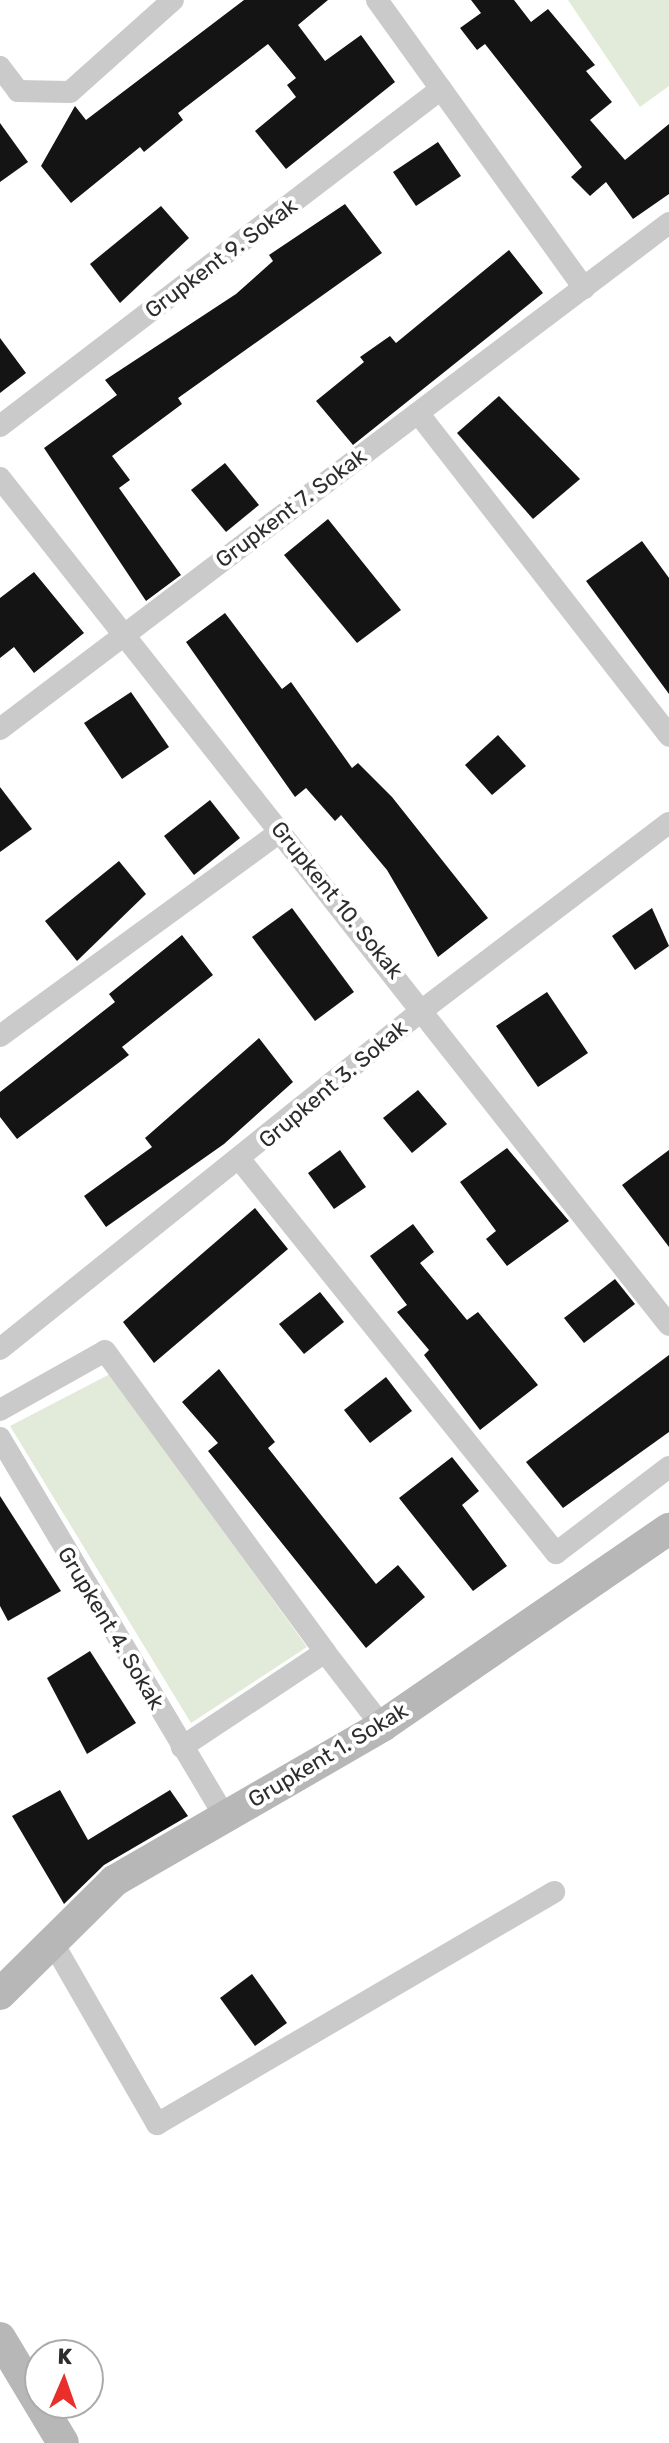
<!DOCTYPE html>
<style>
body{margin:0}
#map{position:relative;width:669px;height:2443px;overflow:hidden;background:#fff;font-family:Rubik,sans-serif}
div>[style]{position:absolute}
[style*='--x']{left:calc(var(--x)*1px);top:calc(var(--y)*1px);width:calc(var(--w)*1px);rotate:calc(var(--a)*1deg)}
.green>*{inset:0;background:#e2ebda}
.building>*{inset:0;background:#141414}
.street>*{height:22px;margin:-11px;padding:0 11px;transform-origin:11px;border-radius:11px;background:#cacaca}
.secondary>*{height:32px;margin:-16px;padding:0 16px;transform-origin:16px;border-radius:16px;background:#b7b7b7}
span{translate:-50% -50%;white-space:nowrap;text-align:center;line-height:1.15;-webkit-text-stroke:8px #fff;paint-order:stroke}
.street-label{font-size:22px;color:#2d2d2d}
.north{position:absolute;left:24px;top:2339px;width:80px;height:80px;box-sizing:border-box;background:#fff;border:2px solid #ababab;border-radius:50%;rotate:2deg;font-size:22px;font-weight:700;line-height:32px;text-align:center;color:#2d2d2d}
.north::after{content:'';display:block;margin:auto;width:28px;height:36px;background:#e82f2c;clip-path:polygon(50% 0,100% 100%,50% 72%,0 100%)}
</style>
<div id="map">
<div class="green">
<i style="clip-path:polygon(568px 0,669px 0,669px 86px,640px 107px)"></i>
<i style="clip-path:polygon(110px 1374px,307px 1647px,191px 1723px,10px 1426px)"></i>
</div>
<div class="building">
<i style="clip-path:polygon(244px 0,328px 0,298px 25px,325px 61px,361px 35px,395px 82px,286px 169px,255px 131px,296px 97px,287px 85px,296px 78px,268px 44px,178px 113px,183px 120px,144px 152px,140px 147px,71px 203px,41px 166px,75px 106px,86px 120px)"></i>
<i style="clip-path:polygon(471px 0,514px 0,531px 22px,548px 9px,595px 65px,586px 71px,612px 102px,590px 120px,625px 160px,669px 124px,669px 194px,633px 219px,606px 182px,590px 196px,571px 177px,582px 167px,485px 44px,477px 50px,460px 28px,481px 13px)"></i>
<i style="clip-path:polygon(0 123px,28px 162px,0 182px)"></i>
<i style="clip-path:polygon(438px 142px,461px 176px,416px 206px,393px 172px)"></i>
<i style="clip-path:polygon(345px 204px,382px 253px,178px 398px,182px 404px,112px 456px,130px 480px,119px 488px,181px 575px,146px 601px,44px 448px,117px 395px,105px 380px,236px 294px,273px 261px,269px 255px)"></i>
<i style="clip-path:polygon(161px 206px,189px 238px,120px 303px,90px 264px)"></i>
<i style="clip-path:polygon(509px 250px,543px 293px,353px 445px,316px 401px,364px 362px,360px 357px,390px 336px,396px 343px)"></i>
<i style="clip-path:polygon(0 338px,26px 373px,0 393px)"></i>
<i style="clip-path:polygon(499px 396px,580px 479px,533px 519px,457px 433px)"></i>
<i style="clip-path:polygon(225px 463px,259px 505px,226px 532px,191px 490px)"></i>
<i style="clip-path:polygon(328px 519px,401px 610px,357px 643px,284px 555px)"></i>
<i style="clip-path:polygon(642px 541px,669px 578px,669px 694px,586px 581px)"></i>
<i style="clip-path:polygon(34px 572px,84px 633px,34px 673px,14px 647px,0 658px,0 598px)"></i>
<i style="clip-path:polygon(225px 613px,282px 689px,291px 682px,352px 768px,358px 763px,392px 797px,488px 918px,438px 957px,387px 870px,341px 815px,335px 821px,306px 788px,295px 797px,186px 642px)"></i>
<i style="clip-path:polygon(131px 692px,169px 747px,122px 779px,84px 723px)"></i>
<i style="clip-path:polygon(498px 735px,526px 766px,492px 795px,465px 765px)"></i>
<i style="clip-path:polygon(0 787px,32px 829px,0 852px)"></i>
<i style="clip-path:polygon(210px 800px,240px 838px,194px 875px,164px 836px)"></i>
<i style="clip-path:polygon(119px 861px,146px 894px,77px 961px,45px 921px)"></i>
<i style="clip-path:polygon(292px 908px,354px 992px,315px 1021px,252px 937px)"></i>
<i style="clip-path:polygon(652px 908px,669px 946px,635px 970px,612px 936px)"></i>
<i style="clip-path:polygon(182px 935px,213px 975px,122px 1047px,129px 1055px,17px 1139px,0 1117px,0 1092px,115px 1002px,109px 994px)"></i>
<i style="clip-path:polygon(547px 992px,588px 1053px,538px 1087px,496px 1026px)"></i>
<i style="clip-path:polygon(259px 1038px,293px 1082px,224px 1144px,106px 1227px,84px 1196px,152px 1147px,145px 1138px)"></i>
<i style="clip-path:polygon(418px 1090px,447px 1124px,412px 1153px,383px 1118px)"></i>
<i style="clip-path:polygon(507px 1148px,569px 1221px,507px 1266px,486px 1239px,496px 1231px,460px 1182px)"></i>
<i style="clip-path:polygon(340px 1150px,366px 1187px,334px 1209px,308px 1173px)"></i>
<i style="clip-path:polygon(669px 1150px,669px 1247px,622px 1185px)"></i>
<i style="clip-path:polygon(255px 1208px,288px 1249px,154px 1363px,123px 1322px)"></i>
<i style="clip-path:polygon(413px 1224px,434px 1252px,420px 1263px,467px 1320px,478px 1312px,538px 1385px,480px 1430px,424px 1355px,429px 1350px,397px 1312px,407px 1305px,370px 1256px)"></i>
<i style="clip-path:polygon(615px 1279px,635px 1304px,584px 1343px,564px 1318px)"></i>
<i style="clip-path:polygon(320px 1292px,344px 1322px,304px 1354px,279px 1324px)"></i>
<i style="clip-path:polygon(669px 1355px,669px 1432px,563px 1508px,526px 1462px)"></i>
<i style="clip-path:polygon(219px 1369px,275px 1442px,268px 1448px,376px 1584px,398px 1565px,425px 1597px,366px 1648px,208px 1451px,218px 1443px,182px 1402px)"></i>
<i style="clip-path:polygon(386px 1377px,412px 1411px,370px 1443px,344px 1410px)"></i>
<i style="clip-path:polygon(452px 1457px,479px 1491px,462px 1505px,507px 1566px,473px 1591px,399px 1498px)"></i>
<i style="clip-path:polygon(0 1496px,61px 1591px,8px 1621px,0 1606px)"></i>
<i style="clip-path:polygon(90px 1651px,136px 1723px,87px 1754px,47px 1678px)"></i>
<i style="clip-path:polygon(60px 1790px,88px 1840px,170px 1790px,188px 1816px,104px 1865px,64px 1904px,12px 1816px)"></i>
<i style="clip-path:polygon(252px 1974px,287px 2023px,255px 2046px,220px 1998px)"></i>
</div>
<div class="street">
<i style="--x:377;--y:0;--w:355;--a:54.3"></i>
<i style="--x:0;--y:67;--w:30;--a:53"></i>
<i style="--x:18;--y:91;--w:52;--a:1.1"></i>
<i style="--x:70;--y:92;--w:138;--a:-41.8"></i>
<i style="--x:418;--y:413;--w:409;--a:52.1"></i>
<i style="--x:0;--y:426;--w:555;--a:-37.39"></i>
<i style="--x:0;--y:478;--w:1079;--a:51.7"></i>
<i style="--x:0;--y:729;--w:839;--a:-37.1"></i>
<i style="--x:0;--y:1036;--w:348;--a:-36.1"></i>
<i style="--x:241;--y:1161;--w:503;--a:51.22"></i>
<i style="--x:556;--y:1553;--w:142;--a:-37.3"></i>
<i style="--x:0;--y:1349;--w:545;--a:-38.74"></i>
<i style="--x:425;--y:1008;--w:306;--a:-37.2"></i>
<i style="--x:0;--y:1410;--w:120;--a:-29.3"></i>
<i style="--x:105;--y:1351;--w:373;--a:53.8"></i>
<i style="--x:325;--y:1652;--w:172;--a:146.4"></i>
<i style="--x:0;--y:1438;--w:439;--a:59.3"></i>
<i style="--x:325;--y:1652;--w:93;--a:52.4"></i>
<i style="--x:53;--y:1943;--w:209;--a:60.1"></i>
<i style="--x:157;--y:2124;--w:460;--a:-30.3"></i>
</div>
<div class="secondary">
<i style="--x:0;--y:1994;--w:161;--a:-44.7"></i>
<i style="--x:114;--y:1881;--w:310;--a:-30"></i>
<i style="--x:382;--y:1726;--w:348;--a:-34.5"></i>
<i style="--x:0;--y:2338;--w:122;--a:59"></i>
</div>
<div class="street-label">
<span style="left:221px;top:258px;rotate:-37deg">Grupkent 9. Sokak</span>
<span style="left:291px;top:508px;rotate:-37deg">Grupkent 7. Sokak</span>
<span style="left:337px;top:900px;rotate:51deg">Grupkent 10. Sokak</span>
<span style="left:333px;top:1084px;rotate:-40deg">Grupkent 3. Sokak</span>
<span style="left:111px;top:1628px;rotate:59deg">Grupkent 4. Sokak</span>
<span style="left:328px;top:1755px;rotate:-31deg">Grupkent 1. Sokak</span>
</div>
<div class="north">K</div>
</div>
